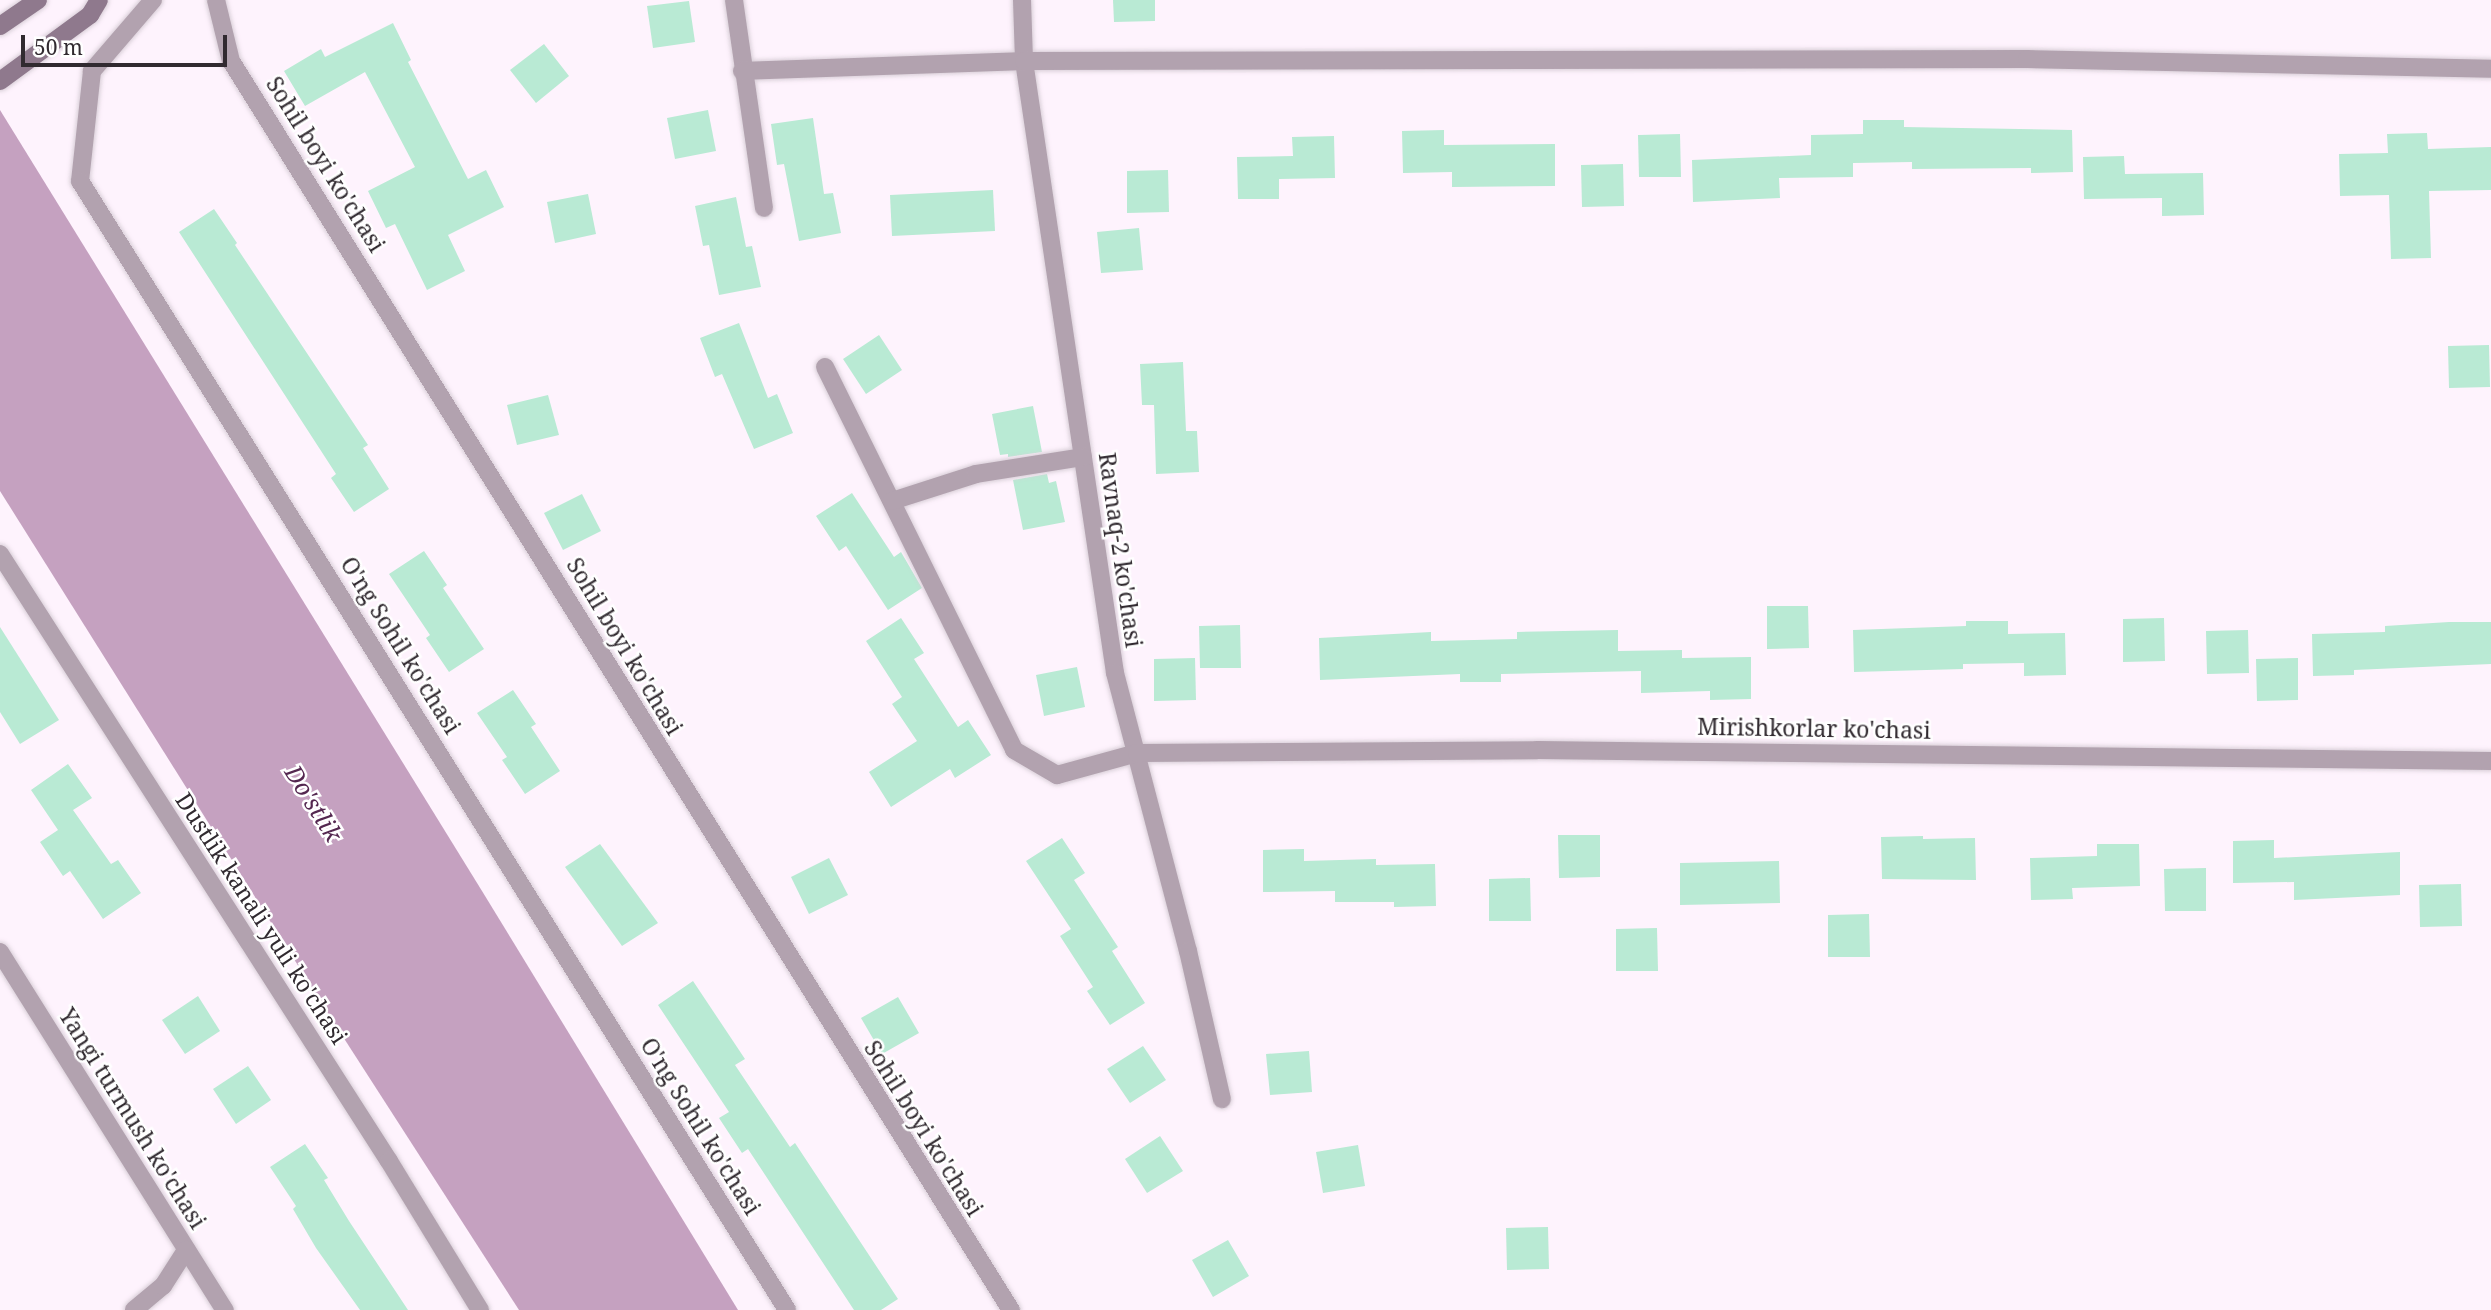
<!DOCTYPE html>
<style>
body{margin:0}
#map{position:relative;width:2491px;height:1310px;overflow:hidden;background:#fef3fd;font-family:"Noto Serif",serif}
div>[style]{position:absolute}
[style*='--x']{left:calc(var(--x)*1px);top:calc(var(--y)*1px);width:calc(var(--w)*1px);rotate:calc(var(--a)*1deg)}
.water>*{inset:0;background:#c5a1c0}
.building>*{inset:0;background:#b9ead4}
.roads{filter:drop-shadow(0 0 2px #d9cfd8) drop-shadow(0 0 2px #d9cfd8)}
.street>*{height:18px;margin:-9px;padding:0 9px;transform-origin:9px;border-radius:9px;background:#b2a2af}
.secondary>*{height:18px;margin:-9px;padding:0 9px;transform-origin:9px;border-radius:9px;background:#8f798d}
span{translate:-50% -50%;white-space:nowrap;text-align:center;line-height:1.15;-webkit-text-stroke:5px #fff;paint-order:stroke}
.street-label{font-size:23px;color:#312a30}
.water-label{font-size:24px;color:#542750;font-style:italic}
.scale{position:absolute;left:21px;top:35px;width:206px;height:32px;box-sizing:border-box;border:4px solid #312a30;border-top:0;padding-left:9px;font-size:21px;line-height:24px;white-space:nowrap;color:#312a30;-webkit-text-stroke:5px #fff;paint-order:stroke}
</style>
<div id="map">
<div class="water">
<i style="clip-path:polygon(0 110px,482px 891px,738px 1310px,519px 1310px,336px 1026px,0 491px)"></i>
</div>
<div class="building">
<i style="clip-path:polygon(1113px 0,1155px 0,1155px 21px,1114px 22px)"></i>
<i style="clip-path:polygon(689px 1px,695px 42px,653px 48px,647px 6px)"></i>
<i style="clip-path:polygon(393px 23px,411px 60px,408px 62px,468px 179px,486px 170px,504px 207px,448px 235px,465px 271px,427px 290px,395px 224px,386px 228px,368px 191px,415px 167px,365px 72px,305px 106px,284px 71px,321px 49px,325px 57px)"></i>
<i style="clip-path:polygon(544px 44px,569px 76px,536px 103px,510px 70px)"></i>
<i style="clip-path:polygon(708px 110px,716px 151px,675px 159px,667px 118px)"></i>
<i style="clip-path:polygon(813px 118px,824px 194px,833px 193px,841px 233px,799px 241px,784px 164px,777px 165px,771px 124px)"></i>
<i style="clip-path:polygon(1863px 120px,1904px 120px,1904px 127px,2072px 130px,2073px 172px,2031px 173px,2031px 168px,1912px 169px,1912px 162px,1853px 163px,1853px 177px,1779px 178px,1780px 198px,1693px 202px,1692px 160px,1811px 155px,1811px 135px,1863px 134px)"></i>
<i style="clip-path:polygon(1444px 130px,1444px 145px,1555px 144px,1555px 186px,1452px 187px,1452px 172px,1403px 173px,1402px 131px)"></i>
<i style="clip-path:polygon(2427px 133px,2428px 149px,2491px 147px,2491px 190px,2429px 191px,2431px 258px,2391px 259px,2389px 195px,2340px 196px,2339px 154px,2388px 153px,2387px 134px)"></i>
<i style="clip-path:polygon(1680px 134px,1681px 177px,1639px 177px,1638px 135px)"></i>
<i style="clip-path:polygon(1334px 136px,1335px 178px,1279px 179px,1279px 199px,1238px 199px,1237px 157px,1293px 156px,1292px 137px)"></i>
<i style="clip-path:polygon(2124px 156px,2125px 174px,2203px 173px,2204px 215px,2162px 216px,2162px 198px,2084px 199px,2083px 157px)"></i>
<i style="clip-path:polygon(1623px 164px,1624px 206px,1582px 207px,1581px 165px)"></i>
<i style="clip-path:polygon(1168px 170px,1169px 212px,1127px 213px,1127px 171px)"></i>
<i style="clip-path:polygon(993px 190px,995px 231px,892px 236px,890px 195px)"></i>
<i style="clip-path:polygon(588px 194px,596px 234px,555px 243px,547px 202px)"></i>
<i style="clip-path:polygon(736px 197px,746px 247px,752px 246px,761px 287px,719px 295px,709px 245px,703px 246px,695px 206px)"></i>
<i style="clip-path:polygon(214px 209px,237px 243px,235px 245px,368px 445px,363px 448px,389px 489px,354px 512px,331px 478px,336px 474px,179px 232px)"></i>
<i style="clip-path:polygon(1139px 228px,1143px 270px,1101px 273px,1097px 232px)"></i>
<i style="clip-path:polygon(739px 323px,768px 398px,777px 394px,793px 433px,754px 449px,722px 374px,715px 377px,700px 338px)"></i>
<i style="clip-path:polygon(879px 335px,902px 370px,866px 394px,843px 359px)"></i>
<i style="clip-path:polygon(2489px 345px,2490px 387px,2449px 388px,2448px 346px)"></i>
<i style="clip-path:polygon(1183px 362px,1186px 431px,1197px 431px,1199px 472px,1156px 474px,1154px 405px,1142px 405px,1140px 364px)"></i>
<i style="clip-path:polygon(548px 395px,559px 435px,517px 445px,507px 405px)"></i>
<i style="clip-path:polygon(1033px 406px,1042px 452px,1008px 457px,1008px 454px,1000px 455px,992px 414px)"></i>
<i style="clip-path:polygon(1047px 474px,1049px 483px,1056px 481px,1065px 522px,1023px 530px,1013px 480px)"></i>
<i style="clip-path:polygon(852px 493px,894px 557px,901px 552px,922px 588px,888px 610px,846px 546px,839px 551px,816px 516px)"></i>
<i style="clip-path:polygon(582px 494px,601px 531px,563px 550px,544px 513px)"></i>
<i style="clip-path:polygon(424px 551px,447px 585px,443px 588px,484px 649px,449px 672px,426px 638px,430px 635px,389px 574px)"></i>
<i style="clip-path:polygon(1767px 606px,1808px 606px,1809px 648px,1767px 649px)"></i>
<i style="clip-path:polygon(901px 618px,924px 653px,914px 659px,958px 727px,968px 720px,991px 755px,955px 778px,950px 769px,891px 807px,869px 772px,917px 741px,892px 704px,902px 697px,866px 641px)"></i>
<i style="clip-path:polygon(2164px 618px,2165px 661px,2123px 662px,2123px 619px)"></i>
<i style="clip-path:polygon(1966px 621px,2008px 621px,2008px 634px,2065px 633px,2066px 675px,2024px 676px,2024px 663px,1963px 664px,1963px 669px,1854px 672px,1853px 630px,1966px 626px)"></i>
<i style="clip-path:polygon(2449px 622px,2491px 622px,2491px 664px,2354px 670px,2354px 675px,2313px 676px,2312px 634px,2385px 632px,2385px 626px)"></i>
<i style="clip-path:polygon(1240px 625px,1241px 668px,1200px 668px,1199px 626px)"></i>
<i style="clip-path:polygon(0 627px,59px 720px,20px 744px,0 712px)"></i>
<i style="clip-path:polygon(1618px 630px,1618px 651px,1682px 650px,1682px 658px,1751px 657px,1751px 699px,1710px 700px,1710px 691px,1641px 693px,1641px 671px,1501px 674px,1501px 682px,1460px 682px,1460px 674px,1320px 680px,1319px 638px,1431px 632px,1431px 641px,1517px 639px,1517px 632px)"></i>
<i style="clip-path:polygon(2248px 630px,2249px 673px,2207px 674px,2206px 631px)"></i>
<i style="clip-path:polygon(1195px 658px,1196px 700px,1154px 701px,1154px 659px)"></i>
<i style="clip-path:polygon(2298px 658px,2298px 700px,2257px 701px,2256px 659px)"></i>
<i style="clip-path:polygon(1077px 667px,1085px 707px,1044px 716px,1036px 675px)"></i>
<i style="clip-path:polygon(513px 690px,536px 724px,531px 727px,560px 771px,525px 794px,502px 760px,507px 757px,477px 713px)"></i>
<i style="clip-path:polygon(68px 764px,92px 798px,73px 810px,111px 864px,118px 860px,141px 893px,103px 919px,70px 871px,63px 876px,40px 842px,58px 830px,31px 790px)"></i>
<i style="clip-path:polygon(1558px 835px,1600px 835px,1600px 877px,1559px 878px)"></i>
<i style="clip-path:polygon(1923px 836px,1923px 839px,1975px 838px,1976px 880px,1882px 879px,1881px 837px)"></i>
<i style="clip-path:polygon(1062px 838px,1085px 873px,1074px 880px,1118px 947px,1112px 951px,1145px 1003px,1110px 1025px,1087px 991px,1093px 987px,1060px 936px,1071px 929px,1026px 861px)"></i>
<i style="clip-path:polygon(2274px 840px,2274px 858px,2400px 852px,2400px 895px,2294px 900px,2294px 882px,2233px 883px,2233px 841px)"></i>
<i style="clip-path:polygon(600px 844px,658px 923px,622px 946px,565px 867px)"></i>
<i style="clip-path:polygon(2097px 844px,2139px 844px,2140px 886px,2072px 888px,2073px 899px,2031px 900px,2030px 858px,2097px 856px)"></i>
<i style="clip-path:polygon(1304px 849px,1304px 861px,1376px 859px,1376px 865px,1435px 864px,1436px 906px,1394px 907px,1394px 902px,1335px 902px,1335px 891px,1263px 892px,1263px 850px)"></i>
<i style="clip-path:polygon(829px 858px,848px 895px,809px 914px,791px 877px)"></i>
<i style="clip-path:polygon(1779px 861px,1780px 903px,1680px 905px,1680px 863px)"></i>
<i style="clip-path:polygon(2206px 868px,2206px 911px,2165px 911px,2164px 869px)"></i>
<i style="clip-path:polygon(1530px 878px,1531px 921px,1489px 921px,1489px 879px)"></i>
<i style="clip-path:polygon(2461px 884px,2462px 926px,2420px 927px,2419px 885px)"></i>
<i style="clip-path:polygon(1869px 914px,1870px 957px,1828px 957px,1828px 915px)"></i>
<i style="clip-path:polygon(1657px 928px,1658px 971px,1616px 971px,1616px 929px)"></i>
<i style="clip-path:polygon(693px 981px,745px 1059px,735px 1065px,790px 1147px,795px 1143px,898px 1299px,881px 1310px,854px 1310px,748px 1149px,742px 1153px,719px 1118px,729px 1112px,658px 1005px)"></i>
<i style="clip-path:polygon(198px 996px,220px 1031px,185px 1054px,162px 1020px)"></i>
<i style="clip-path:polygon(898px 997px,919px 1033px,882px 1054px,861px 1018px)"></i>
<i style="clip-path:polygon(1143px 1046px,1166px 1080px,1130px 1103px,1107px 1069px)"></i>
<i style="clip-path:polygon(1309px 1051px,1312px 1092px,1270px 1095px,1266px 1054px)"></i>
<i style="clip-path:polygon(248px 1066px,271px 1100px,236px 1124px,213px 1089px)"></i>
<i style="clip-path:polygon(1160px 1136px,1183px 1171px,1147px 1193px,1125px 1159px)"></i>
<i style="clip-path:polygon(305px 1144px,328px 1178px,324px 1180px,349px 1221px,408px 1310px,360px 1310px,316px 1248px,293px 1209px,296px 1206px,270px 1167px)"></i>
<i style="clip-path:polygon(1358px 1145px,1365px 1186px,1323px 1193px,1316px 1152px)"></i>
<i style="clip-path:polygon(1548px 1227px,1549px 1269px,1507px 1270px,1506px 1228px)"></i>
<i style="clip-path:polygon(1228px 1240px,1249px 1276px,1213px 1297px,1192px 1260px)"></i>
</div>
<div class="roads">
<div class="street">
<i style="--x:153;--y:0;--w:94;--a:130.7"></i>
<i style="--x:92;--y:71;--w:111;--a:96.2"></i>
<i style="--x:80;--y:181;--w:1332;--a:57.94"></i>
<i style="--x:216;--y:0;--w:63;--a:76.2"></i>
<i style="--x:231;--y:61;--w:1473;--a:58.02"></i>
<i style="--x:734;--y:0;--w:210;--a:81.8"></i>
<i style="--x:1022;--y:0;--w:61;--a:88.1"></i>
<i style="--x:1024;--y:61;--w:619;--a:81.54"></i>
<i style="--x:1115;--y:673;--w:287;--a:75.3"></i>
<i style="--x:1188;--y:951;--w:152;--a:77.1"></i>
<i style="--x:742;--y:71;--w:282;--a:-2"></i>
<i style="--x:1024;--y:61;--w:1003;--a:-0.11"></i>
<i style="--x:2027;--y:59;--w:464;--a:1.2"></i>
<i style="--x:825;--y:367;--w:427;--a:63.7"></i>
<i style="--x:1014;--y:750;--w:50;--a:30.2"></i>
<i style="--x:1057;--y:775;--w:83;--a:-15.4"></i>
<i style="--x:1137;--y:753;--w:400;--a:-0.4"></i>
<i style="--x:1537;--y:750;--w:954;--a:0.66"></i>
<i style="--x:892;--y:501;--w:88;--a:-17.8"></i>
<i style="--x:976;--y:474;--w:108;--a:-9"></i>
<i style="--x:0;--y:554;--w:721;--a:57.35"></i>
<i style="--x:389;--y:1161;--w:175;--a:58.6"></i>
<i style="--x:0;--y:952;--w:423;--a:57.9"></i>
<i style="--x:134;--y:1310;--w:38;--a:-40"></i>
<i style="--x:163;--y:1286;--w:43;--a:-57.4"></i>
</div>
<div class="secondary">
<i style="--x:0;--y:26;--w:46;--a:-34.4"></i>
<i style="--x:0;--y:81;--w:112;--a:-36.3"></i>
<i style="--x:90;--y:15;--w:17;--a:-59"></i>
</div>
</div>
<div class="street-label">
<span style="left:326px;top:164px;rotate:58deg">Sohil boyi ko'chasi</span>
<span style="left:1121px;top:550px;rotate:82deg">Ravnaq-2 ko'chasi</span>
<span style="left:401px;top:645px;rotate:58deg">O'ng Sohil ko'chasi</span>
<span style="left:625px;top:646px;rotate:59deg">Sohil boyi ko'chasi</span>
<span style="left:1814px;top:728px;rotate:1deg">Mirishkorlar ko'chasi</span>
<span style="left:262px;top:918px;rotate:57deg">Dustlik kanali yuli ko'chasi</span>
<span style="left:133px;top:1118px;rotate:58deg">Yangi turmush ko'chasi</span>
<span style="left:701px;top:1126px;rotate:58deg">O'ng Sohil ko'chasi</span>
<span style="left:924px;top:1128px;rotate:58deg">Sohil boyi ko'chasi</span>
</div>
<div class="water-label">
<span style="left:314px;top:803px;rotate:58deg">Do'stlik</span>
</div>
<div class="scale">50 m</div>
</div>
